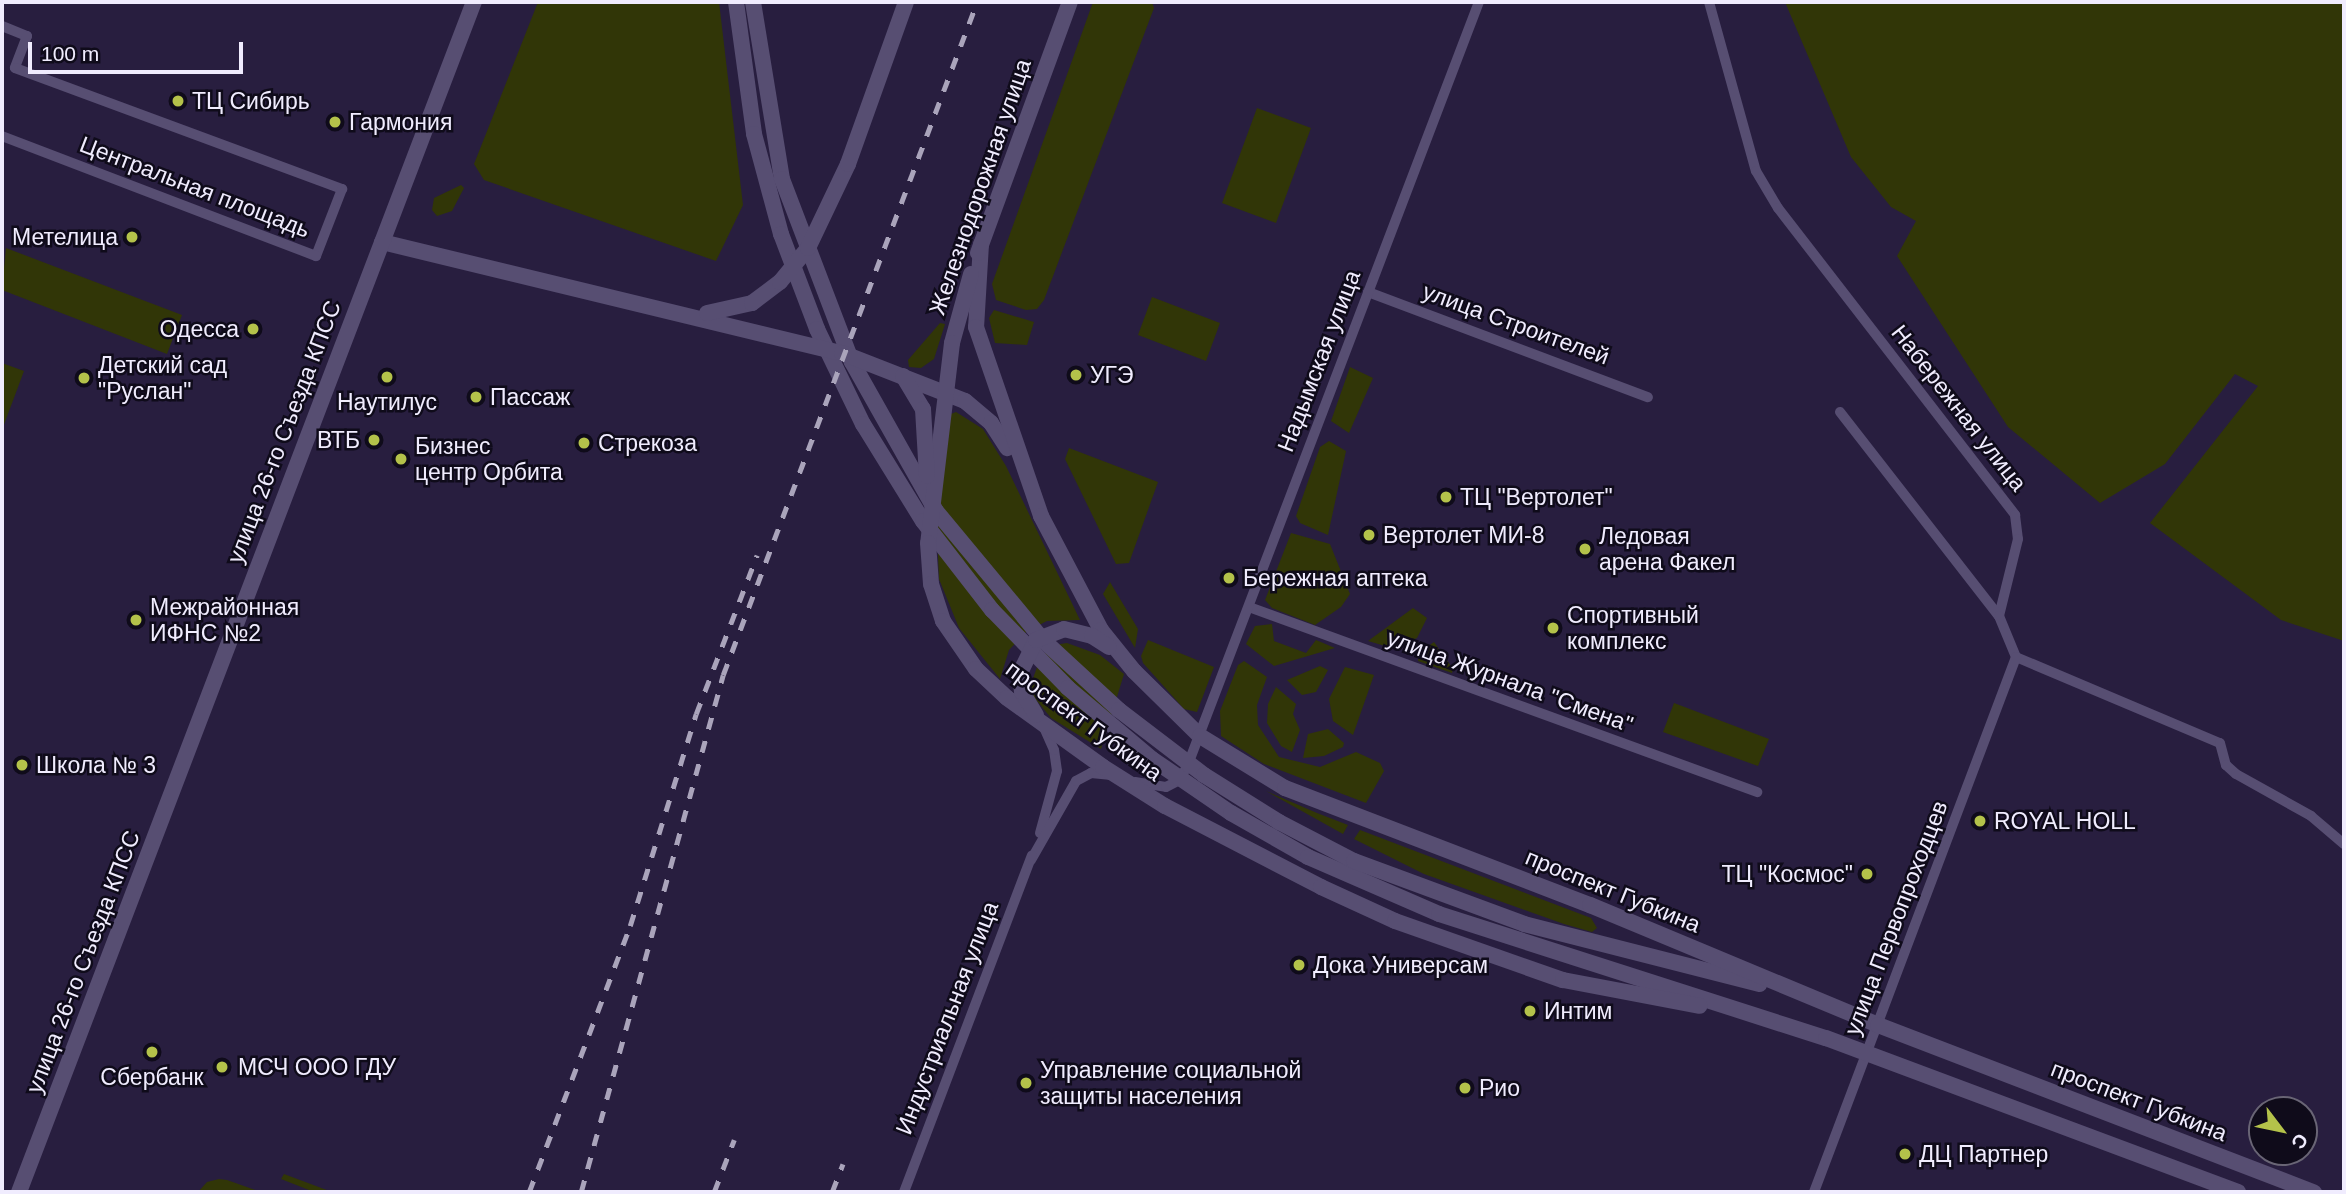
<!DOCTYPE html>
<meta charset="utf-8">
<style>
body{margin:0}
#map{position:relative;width:2346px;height:1194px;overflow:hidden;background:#281e3f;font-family:Helvetica,sans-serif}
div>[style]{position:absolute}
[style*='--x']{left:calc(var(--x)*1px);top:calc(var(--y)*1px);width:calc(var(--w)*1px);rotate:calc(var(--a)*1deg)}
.green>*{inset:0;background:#313607}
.street>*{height:10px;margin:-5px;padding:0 5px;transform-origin:5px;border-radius:5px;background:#574e72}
.secondary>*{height:16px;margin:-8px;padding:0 8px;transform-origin:8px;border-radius:8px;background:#574e72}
.rail>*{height:4.5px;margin-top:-2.25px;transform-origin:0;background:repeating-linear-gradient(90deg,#aaa4bb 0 12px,transparent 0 24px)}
.dots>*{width:19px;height:19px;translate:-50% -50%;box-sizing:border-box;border:4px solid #0f0b1a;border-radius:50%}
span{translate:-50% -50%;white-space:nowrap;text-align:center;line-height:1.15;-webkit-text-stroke:5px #0f0b1a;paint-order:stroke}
.poi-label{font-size:23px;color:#f0ecfe}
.left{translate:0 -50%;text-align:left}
.right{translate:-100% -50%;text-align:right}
.street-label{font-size:23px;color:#f0ecfe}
.frame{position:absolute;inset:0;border:4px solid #f0ecfe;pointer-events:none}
.north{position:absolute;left:2248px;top:1096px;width:70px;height:70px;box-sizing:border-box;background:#0f0b1a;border:2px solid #696575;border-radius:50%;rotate:122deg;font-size:19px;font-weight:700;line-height:28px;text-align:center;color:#f0ecfe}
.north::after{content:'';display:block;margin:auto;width:24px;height:32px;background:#b4c24a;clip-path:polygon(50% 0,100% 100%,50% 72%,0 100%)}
.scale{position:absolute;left:28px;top:42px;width:215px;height:32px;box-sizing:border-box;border:4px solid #f0ecfe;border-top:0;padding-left:9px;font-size:21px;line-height:24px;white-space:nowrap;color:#f0ecfe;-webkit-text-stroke:5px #0f0b1a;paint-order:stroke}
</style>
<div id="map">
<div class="green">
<i style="clip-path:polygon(538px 2px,719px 2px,743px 205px,716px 261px,484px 180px,474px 164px)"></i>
<i style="clip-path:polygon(1093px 2px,1152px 2px,1154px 8px,1044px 300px,1037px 309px,1026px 310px,996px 300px,992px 284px)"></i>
<i style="clip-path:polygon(1785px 2px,2344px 2px,2344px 641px,2281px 620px,2150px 523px,2258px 386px,2235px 374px,2165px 464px,2100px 503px,2008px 427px,1897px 256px,1916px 221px,1891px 207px,1851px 157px)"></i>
<i style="clip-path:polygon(1257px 108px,1311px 128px,1276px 223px,1222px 203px)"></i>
<i style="clip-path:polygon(461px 185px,464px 188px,452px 211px,437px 216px,432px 210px,434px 198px)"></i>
<i style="clip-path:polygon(6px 248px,182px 315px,167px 354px,2px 290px)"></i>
<i style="clip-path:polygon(1152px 297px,1220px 323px,1206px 361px,1138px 335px)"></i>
<i style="clip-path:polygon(994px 310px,1034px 322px,1027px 345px,995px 343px,989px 318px)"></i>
<i style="clip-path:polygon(940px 323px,945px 324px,934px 359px,921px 368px,909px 367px,908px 360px)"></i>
<i style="clip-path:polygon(2px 363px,24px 371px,2px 430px)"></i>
<i style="clip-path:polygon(1350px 367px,1373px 378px,1349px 433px,1331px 421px)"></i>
<i style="clip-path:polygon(956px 412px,983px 429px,1006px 466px,1080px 620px,1047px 621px,1027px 631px,1009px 650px,1000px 679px,959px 628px,939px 579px,937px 533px,951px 414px)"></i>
<i style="clip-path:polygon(1329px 441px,1346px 451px,1328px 535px,1300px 523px,1296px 516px,1320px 447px)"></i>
<i style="clip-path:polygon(1069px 448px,1158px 482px,1129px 563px,1116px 564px,1065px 459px)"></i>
<i style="clip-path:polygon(1291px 533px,1330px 544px,1350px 594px,1341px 607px,1315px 625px,1272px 608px,1265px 600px)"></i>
<i style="clip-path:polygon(1110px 582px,1138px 629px,1135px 648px,1103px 594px)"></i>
<i style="clip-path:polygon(1413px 608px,1427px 618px,1417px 638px,1392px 648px,1368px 641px)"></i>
<i style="clip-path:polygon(1272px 624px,1274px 641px,1306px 653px,1316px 640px,1335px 648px,1274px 666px,1246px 644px,1255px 626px)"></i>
<i style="clip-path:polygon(1148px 640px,1214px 667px,1197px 712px,1184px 709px,1143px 663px,1141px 656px)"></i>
<i style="clip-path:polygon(1434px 642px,1453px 669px,1452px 673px,1418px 661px,1419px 653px)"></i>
<i style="clip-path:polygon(1067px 643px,1100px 655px,1124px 674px,1101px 749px,1051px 718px,1033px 696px,1031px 684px,1041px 656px,1054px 645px)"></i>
<i style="clip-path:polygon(1244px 661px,1267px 677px,1257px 705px,1258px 725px,1279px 757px,1320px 767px,1356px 752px,1380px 763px,1384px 771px,1366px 803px,1264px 764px,1221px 736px,1220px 711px,1238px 665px)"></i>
<i style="clip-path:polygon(1320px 666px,1328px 670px,1316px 692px,1302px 695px,1287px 680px)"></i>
<i style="clip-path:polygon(1345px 667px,1374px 675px,1353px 735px,1333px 721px,1329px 699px)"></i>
<i style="clip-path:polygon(1276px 687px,1296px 704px,1293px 714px,1300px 730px,1292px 752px,1281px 746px,1267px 723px,1268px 704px)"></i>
<i style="clip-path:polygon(1674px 703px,1769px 739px,1758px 766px,1663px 732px)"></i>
<i style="clip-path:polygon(1328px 729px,1344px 743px,1343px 747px,1324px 756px,1303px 758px,1308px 734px)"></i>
<i style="clip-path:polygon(1266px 791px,1317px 813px,1348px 825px,1343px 834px)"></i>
<i style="clip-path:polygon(1360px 830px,1591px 918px,1597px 928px,1592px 932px,1564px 924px,1424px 874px,1354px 839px)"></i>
<i style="clip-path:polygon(284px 1174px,332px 1192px,314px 1192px,281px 1179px)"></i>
<i style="clip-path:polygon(219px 1179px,227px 1180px,261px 1192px,198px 1192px,207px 1182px)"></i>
</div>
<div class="street">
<i style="--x:1709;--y:2;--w:175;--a:74.5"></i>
<i style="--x:1756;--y:171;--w:43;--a:59.3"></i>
<i style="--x:1778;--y:208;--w:388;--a:52.3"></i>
<i style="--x:2015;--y:515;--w:24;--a:83"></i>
<i style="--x:2018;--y:539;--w:79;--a:103.9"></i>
<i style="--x:2;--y:26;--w:27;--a:22"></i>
<i style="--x:27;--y:36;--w:34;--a:111"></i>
<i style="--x:15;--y:68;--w:349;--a:20.3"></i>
<i style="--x:342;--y:189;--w:72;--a:111.2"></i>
<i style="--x:316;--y:256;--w:336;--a:-159.1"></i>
<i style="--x:1368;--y:292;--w:299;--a:20.6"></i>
<i style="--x:1840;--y:412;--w:259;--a:52.1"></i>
<i style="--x:1999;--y:616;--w:44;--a:67.5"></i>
<i style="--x:2016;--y:657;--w:221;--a:22.9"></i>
<i style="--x:2220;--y:743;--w:23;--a:75"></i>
<i style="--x:2226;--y:765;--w:13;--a:42"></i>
<i style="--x:2236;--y:774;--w:86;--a:29.2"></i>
<i style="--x:2311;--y:816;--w:43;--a:40.3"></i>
<i style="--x:1249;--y:607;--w:541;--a:20.01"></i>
<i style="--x:1135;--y:782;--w:31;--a:9"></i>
<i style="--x:1166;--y:787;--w:13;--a:-27"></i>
<i style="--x:1178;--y:781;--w:17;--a:-57"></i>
<i style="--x:1187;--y:767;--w:819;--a:-69.11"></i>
<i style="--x:1040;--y:833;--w:64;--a:-74.7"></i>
<i style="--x:1057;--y:771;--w:21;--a:-98"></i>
<i style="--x:1054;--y:750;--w:24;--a:-114"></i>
<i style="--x:1031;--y:860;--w:91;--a:-60.3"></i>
<i style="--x:1076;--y:781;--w:17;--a:-28"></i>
<i style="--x:1091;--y:773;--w:18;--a:6"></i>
<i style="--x:904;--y:1192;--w:360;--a:-69.2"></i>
<i style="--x:1814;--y:1192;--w:572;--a:-69.31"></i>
</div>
<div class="secondary">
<i style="--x:736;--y:2;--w:133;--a:82.2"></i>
<i style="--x:754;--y:134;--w:104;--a:74.9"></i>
<i style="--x:781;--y:234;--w:102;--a:69.2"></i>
<i style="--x:817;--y:329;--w:106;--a:64.2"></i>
<i style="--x:863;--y:424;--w:114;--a:58.3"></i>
<i style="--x:923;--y:521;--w:113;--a:52.2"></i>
<i style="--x:992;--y:610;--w:109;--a:45.7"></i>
<i style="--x:1068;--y:688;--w:110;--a:40.2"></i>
<i style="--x:1152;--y:759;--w:96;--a:34.4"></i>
<i style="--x:1231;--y:813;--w:89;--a:29.7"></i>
<i style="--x:1308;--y:857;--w:143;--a:23.5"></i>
<i style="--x:1439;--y:914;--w:406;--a:17.8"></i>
<i style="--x:1826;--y:1038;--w:440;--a:20.5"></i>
<i style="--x:753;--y:2;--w:179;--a:80.7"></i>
<i style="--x:782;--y:179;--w:196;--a:69.1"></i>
<i style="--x:852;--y:362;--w:171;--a:60.6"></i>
<i style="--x:936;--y:511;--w:169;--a:50.3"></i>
<i style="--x:1044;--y:641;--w:102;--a:42.6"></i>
<i style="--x:1119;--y:710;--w:107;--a:37.4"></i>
<i style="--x:1204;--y:775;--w:89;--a:32.1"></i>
<i style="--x:1279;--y:822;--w:85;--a:27.5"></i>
<i style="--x:1354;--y:861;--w:181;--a:20.3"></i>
<i style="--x:1524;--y:924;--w:243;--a:14.3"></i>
<i style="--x:382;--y:242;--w:473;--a:13.6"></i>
<i style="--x:842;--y:353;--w:132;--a:21.3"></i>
<i style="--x:965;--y:401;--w:34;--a:40"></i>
<i style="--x:991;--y:423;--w:30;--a:57"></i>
<i style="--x:981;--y:244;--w:83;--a:93.4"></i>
<i style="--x:976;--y:327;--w:200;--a:71"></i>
<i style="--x:1041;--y:516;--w:129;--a:62.2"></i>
<i style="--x:1101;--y:630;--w:53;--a:51.2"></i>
<i style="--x:1134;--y:671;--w:93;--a:44.6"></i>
<i style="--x:1200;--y:736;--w:100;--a:31.5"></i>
<i style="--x:1285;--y:788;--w:327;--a:21"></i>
<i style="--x:1590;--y:905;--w:312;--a:22.6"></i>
<i style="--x:1878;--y:1025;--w:467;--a:21"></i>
<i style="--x:978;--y:253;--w:267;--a:-69.9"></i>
<i style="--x:971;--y:274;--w:72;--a:105.4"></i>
<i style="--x:952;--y:343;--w:201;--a:96.8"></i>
<i style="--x:928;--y:543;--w:41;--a:85.8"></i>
<i style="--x:931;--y:584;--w:39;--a:72"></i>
<i style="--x:943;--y:621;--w:58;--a:55.5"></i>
<i style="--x:976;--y:669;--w:42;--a:43.1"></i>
<i style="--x:1007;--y:698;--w:118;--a:35.7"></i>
<i style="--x:1103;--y:767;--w:73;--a:32.2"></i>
<i style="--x:1165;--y:806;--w:176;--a:27.4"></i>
<i style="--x:1321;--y:887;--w:81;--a:24.7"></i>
<i style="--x:1395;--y:921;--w:178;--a:19.4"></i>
<i style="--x:1563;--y:980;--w:139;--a:10.7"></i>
<i style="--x:707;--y:313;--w:46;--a:-12.5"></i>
<i style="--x:752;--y:303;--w:35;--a:-37"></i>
<i style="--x:780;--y:282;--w:44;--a:-50.5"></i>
<i style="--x:808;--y:248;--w:93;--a:-64.5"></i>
<i style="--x:848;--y:164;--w:172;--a:-70.3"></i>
<i style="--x:903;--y:376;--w:39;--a:59"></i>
<i style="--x:923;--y:409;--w:67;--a:86.6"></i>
<i style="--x:1036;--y:715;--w:27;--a:-121"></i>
<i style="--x:1022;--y:692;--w:19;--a:-96"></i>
<i style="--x:1020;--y:673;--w:37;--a:-64"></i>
<i style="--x:1036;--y:640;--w:30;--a:-21"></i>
<i style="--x:1064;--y:629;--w:29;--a:14"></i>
<i style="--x:1092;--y:636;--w:20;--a:33"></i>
<i style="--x:19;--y:1192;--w:1274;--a:-69.08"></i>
</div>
<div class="rail">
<i style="--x:529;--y:1192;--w:285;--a:-69.2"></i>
<i style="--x:630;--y:926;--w:222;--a:-72.7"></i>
<i style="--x:696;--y:714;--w:170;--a:-69"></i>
<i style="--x:581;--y:1192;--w:536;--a:-74.64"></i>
<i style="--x:723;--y:675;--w:719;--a:-69.32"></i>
<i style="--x:714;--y:1192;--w:56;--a:-69"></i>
<i style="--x:832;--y:1192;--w:30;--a:-69"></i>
</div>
<div class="dots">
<i style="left:178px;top:101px;background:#b4c24a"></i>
<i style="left:335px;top:122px;background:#b4c24a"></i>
<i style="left:132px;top:237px;background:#b4c24a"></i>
<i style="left:253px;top:329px;background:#b4c24a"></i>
<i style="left:1076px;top:375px;background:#b4c24a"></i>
<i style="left:387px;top:377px;background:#b4c24a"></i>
<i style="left:84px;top:378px;background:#b4c24a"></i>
<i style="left:476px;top:397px;background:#b4c24a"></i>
<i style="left:374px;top:440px;background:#b4c24a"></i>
<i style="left:584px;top:443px;background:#b4c24a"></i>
<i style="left:401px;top:459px;background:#b4c24a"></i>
<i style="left:1446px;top:497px;background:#b4c24a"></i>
<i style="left:1369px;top:535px;background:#b4c24a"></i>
<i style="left:1585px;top:549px;background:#b4c24a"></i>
<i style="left:1229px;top:578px;background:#b4c24a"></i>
<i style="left:136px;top:620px;background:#b4c24a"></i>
<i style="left:1553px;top:628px;background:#b4c24a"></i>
<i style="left:22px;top:765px;background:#b4c24a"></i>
<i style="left:1980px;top:821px;background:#b4c24a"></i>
<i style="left:1867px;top:874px;background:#b4c24a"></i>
<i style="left:1299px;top:965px;background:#b4c24a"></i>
<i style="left:1530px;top:1011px;background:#b4c24a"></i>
<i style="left:152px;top:1052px;background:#b4c24a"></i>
<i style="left:222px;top:1067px;background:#b4c24a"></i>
<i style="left:1026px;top:1083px;background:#b4c24a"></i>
<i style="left:1465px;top:1088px;background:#b4c24a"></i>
<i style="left:1905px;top:1154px;background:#b4c24a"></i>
</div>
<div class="poi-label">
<span class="left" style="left:192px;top:101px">ТЦ Сибирь</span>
<span class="left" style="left:349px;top:122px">Гармония</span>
<span class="right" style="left:118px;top:237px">Метелица</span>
<span class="right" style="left:239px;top:329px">Одесса</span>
<span class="left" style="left:98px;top:378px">Детский сад<br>"Руслан"</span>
<span class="left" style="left:1090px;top:375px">УГЭ</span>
<span class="left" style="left:490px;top:397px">Пассаж</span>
<span style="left:387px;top:402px">Наутилус</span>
<span class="right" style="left:360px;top:440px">ВТБ</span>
<span class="left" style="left:598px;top:443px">Стрекоза</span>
<span class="left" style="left:415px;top:459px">Бизнес<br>центр Орбита</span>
<span class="left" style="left:1460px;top:497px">ТЦ "Вертолет"</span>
<span class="left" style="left:1383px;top:535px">Вертолет МИ-8</span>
<span class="left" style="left:1599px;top:549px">Ледовая<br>арена Факел</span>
<span class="left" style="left:1243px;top:578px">Бережная аптека</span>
<span class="left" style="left:150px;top:620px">Межрайонная<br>ИФНС №2</span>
<span class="left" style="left:1567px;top:628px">Спортивный<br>комплекс</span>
<span class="left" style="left:36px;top:765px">Школа № 3</span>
<span class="left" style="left:1994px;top:821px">ROYAL HOLL</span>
<span class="right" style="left:1853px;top:874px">ТЦ "Космос"</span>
<span class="left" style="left:1313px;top:965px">Дока Универсам</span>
<span class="left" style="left:1544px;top:1011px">Интим</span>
<span class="left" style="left:238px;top:1067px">МСЧ ООО ГДУ</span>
<span class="left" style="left:1040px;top:1083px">Управление социальной<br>защиты населения</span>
<span style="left:152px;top:1077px">Сбербанк</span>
<span class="left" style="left:1479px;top:1088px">Рио</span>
<span class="left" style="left:1919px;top:1154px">ДЦ Партнер</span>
</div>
<div class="street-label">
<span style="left:195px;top:187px;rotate:21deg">Центральная площадь</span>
<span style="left:980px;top:187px;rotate:-71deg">Железнодорожная улица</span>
<span style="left:1516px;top:324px;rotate:20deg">улица Строителей</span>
<span style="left:1319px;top:361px;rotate:-69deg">Надымская улица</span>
<span style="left:1959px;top:408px;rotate:52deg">Набережная улица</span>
<span style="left:284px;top:432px;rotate:-69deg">улица 26-го Съезда КПСС</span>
<span style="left:1510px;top:681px;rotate:20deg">улица Журнала "Смена"</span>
<span style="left:1084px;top:721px;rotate:36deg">проспект Губкина</span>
<span style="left:1613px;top:891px;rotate:22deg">проспект Губкина</span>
<span style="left:1896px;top:918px;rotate:-69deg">улица Первопроходцев</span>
<span style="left:83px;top:962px;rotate:-69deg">улица 26-го Съезда КПСС</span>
<span style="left:947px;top:1018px;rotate:-69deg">Индустриальная улица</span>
<span style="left:2139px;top:1101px;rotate:21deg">проспект Губкина</span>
</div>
<div class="frame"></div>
<div class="north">С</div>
<div class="scale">100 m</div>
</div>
